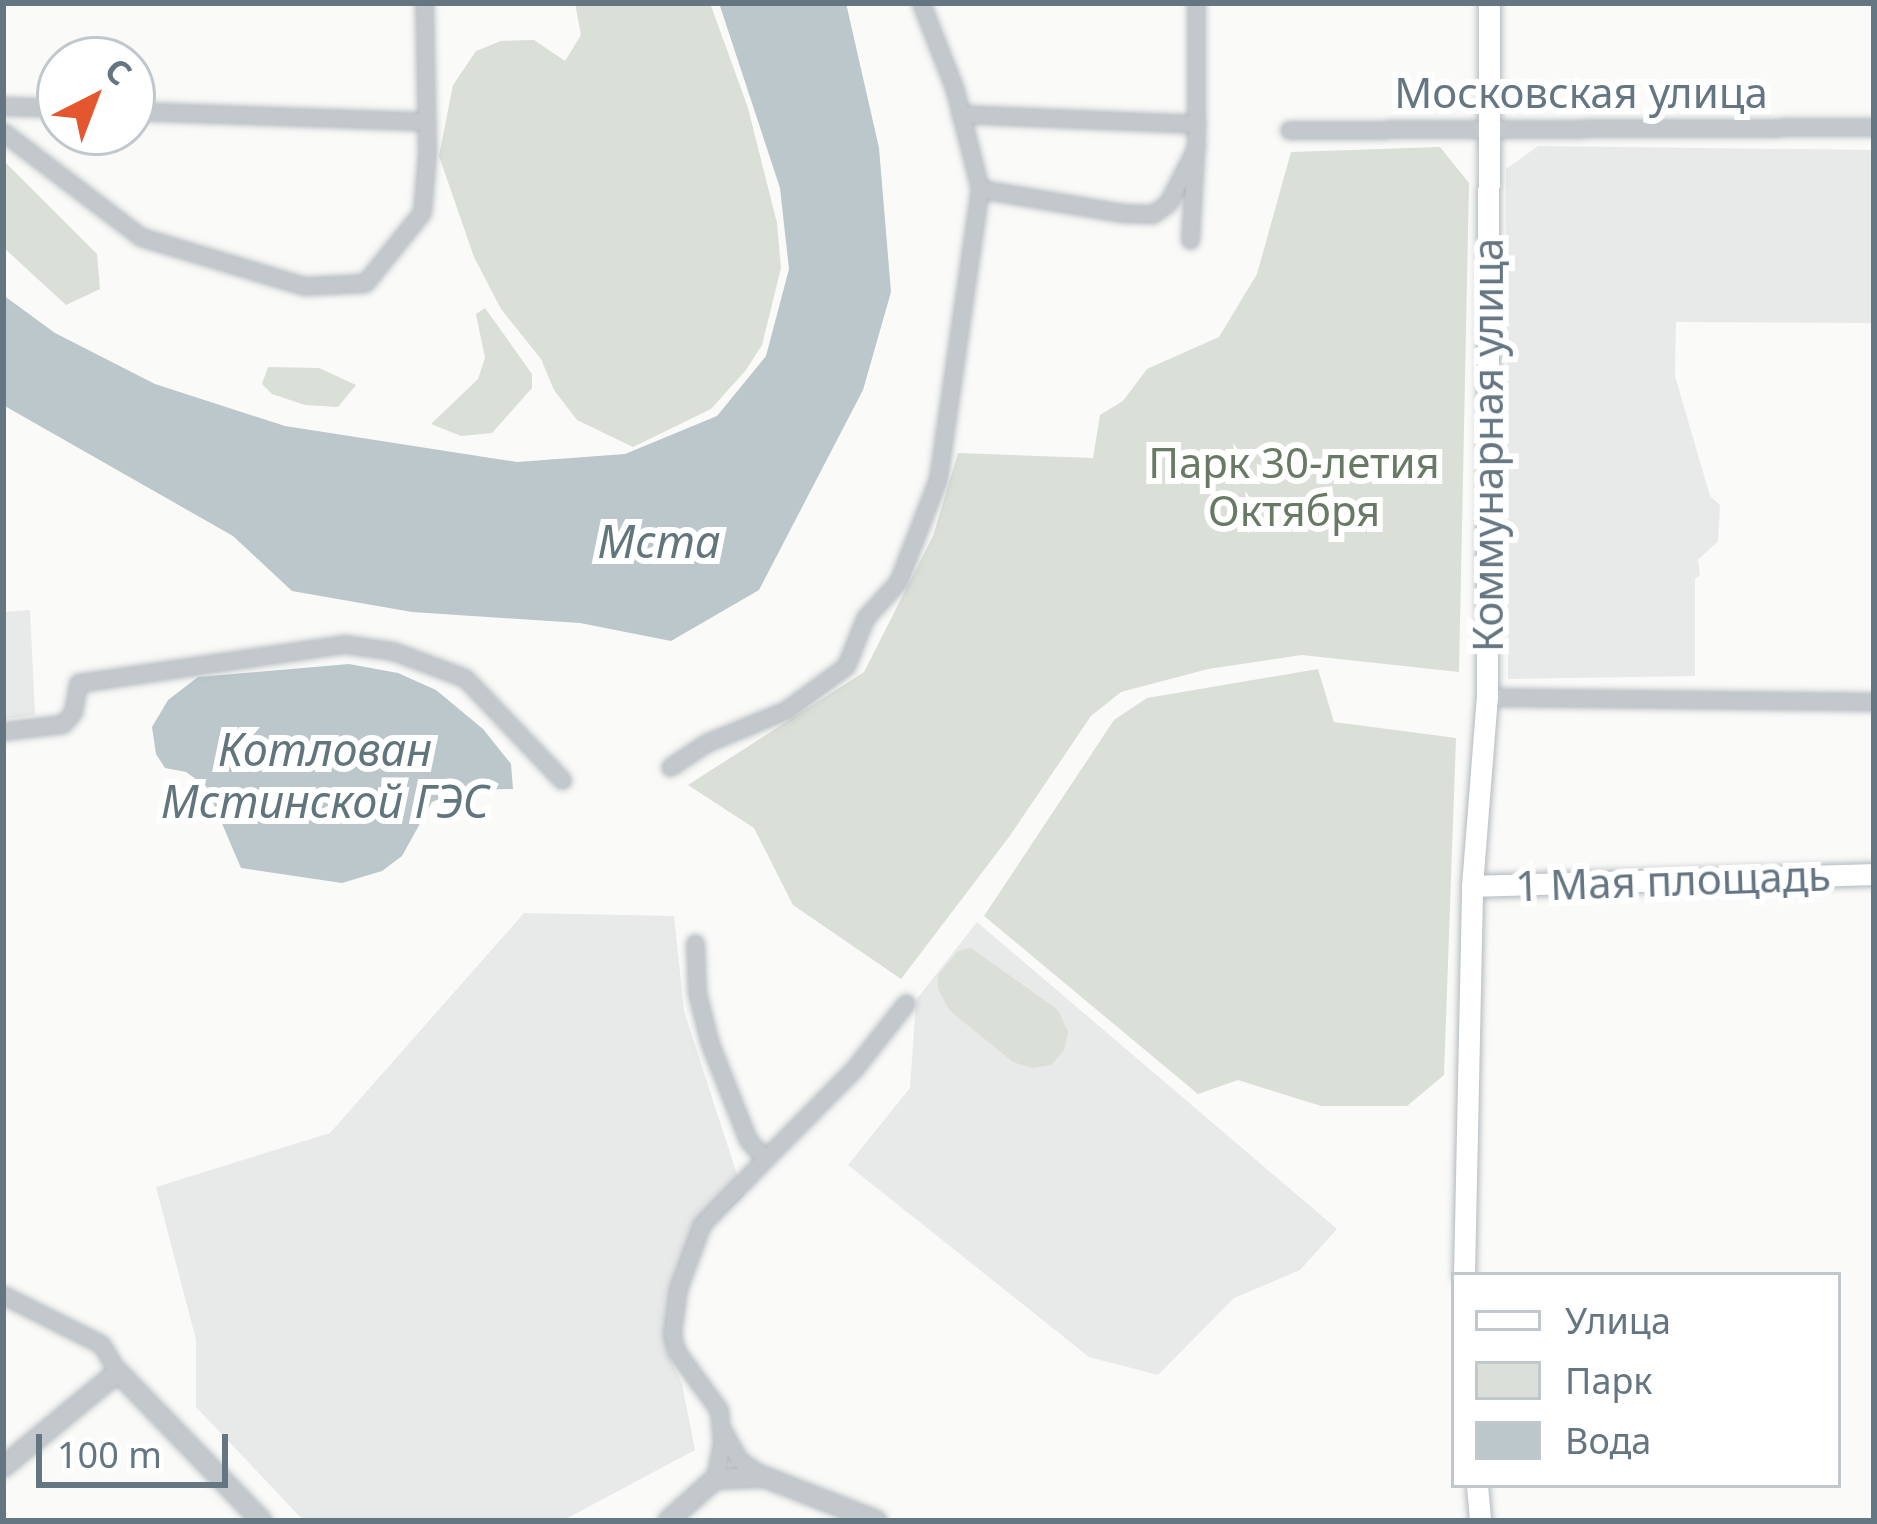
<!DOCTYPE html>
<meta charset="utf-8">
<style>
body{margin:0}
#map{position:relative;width:1877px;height:1524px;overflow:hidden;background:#fafaf8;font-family:"Noto Sans",sans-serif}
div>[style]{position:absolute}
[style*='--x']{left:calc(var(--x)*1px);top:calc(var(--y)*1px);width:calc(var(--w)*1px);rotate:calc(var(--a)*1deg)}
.built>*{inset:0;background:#e8e9e9}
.green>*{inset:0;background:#dadfd7}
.water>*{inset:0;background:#bbc7cb}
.roads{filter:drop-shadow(0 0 3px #b3babf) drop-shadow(0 0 3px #b3babf)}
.minor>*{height:15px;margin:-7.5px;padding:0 7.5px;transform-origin:7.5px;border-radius:7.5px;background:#c3c8cc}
.tertiary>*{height:18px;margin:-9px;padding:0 9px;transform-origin:9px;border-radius:9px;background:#c3c8cc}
.secondary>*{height:21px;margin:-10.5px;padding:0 10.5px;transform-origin:10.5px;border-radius:10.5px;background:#fff}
span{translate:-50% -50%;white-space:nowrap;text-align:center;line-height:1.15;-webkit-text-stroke:12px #fff;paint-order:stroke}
.street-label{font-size:42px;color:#657683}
.park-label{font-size:42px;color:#687a64}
.water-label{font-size:45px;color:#60757c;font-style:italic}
.frame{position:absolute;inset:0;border:6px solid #657683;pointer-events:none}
.legend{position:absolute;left:1451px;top:1272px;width:390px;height:216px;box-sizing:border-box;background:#fff;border:3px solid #c1c8cd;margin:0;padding:15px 21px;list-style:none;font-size:36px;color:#657683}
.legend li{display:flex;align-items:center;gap:24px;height:60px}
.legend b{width:60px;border:3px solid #c1c8cd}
.north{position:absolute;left:36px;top:36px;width:120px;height:120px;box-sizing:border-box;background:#fff;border:3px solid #c1c8cd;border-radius:50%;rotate:42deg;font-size:33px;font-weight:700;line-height:48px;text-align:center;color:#657683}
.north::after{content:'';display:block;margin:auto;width:42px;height:54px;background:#e4572e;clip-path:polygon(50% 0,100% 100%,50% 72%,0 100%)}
.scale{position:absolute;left:36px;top:1434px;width:192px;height:54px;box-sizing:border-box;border:6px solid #657683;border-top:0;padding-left:15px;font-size:36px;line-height:42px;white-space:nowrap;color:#657683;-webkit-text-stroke:9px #fff;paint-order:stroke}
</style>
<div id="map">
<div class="built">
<i style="clip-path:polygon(1538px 146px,1874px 150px,1874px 323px,1676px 322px,1675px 376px,1710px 496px,1720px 505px,1718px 541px,1698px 560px,1700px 575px,1695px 579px,1695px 676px,1508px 679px,1506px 169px)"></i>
<i style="clip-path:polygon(30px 610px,35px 715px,3px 719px,3px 612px)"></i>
<i style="clip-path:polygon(524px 913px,674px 916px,684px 1011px,744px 1196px,688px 1246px,667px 1352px,682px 1384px,695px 1450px,562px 1521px,304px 1521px,196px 1407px,196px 1340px,156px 1187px,330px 1133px)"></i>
<i style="clip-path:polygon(977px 922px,1337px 1229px,1300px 1270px,1234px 1298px,1158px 1375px,1089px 1357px,848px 1165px,910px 1088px,916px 1000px)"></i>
</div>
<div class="green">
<i style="clip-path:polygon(575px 3px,710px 3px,748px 108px,777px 223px,781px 268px,762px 345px,746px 370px,711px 409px,633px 447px,577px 420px,554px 390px,541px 359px,501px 309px,474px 257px,439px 156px,453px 85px,476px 51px,501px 41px,534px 40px,565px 61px,581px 35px)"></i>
<i style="clip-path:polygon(1440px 147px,1469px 183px,1459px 672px,1302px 655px,1208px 669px,1121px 692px,1091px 716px,1009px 837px,901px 979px,793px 905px,754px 828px,688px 785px,864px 672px,933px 536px,958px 453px,1093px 458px,1100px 415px,1123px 401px,1147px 369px,1219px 337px,1257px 274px,1291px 152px)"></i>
<i style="clip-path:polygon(3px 160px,97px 254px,100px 289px,66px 305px,3px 247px)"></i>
<i style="clip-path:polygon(485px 308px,532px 374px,532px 388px,492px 433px,461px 436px,431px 424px,478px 379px,485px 358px,476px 314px)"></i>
<i style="clip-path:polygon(268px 367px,319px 368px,356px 385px,338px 407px,305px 405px,272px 394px,262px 384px)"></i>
<i style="clip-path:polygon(1318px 669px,1334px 722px,1456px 738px,1444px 1075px,1407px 1106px,1321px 1106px,1238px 1080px,1198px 1094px,984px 916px,1114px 720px,1147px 698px)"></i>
<i style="clip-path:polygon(971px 948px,1058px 1010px,1068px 1032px,1064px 1050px,1051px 1065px,1032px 1068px,1013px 1062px,949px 1010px,938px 989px,938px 975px,958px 951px)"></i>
</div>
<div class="water">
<i style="clip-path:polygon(719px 3px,846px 3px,879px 148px,891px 292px,863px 390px,759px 590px,671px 641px,580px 623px,412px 612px,292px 591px,233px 536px,3px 405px,3px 295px,55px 333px,155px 384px,285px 426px,517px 462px,625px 454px,717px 416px,766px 356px,789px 269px,780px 188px)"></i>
<i style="clip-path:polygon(349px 664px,398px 673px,436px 690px,483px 729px,511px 764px,513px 789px,460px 790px,432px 802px,402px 856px,382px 871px,342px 883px,241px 868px,206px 786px,186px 772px,165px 768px,156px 754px,152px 727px,168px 700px,198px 677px)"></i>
</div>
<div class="roads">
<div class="minor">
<i style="--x:3;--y:106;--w:57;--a:2"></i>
<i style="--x:132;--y:111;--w:291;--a:2"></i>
<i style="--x:960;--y:114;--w:237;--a:2.4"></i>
<i style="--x:1289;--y:130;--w:585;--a:-0.29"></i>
<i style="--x:3;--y:132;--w:173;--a:37.3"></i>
<i style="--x:141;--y:237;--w:170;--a:16.7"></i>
<i style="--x:304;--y:286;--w:61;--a:-2.8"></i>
<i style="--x:365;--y:283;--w:91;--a:-51.2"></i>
<i style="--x:422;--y:212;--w:59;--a:-85.2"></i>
<i style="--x:427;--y:153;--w:150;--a:-91.1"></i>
<i style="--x:980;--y:189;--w:144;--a:9.6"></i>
<i style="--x:1122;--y:213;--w:31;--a:2"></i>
<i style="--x:1153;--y:214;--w:19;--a:-36"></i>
<i style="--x:1168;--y:203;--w:62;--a:-63"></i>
<i style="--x:1196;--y:148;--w:145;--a:-90"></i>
<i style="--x:1190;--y:240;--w:83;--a:-86.6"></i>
<i style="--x:1487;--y:697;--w:387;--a:0.7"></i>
<i style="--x:3;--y:731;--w:60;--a:-6.7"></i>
<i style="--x:63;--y:724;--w:16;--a:-50"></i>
<i style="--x:73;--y:712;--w:29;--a:-80"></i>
<i style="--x:78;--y:683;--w:269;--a:-8.3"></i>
<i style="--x:344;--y:644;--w:49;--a:8.1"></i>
<i style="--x:393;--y:651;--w:77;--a:20.6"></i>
<i style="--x:465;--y:678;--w:141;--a:46.4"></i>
<i style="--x:670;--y:767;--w:43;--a:-33.7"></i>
<i style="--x:706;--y:743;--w:87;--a:-22.4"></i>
<i style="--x:786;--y:710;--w:74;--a:-36.3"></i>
<i style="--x:846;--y:666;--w:52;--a:-68.4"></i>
<i style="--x:865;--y:618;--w:49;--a:-47.5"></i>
<i style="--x:898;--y:582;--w:110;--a:-68.8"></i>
<i style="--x:938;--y:479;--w:293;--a:-81.8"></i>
<i style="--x:980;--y:189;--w:102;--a:-104.2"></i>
<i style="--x:955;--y:90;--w:93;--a:-111.3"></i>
<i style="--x:695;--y:943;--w:50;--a:87.7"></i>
<i style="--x:697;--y:993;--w:53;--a:75.7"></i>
<i style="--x:710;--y:1044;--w:103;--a:68.4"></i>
<i style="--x:748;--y:1140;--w:25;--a:48"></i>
<i style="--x:765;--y:1159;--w:91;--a:134.1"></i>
<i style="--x:702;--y:1224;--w:69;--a:110.3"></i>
<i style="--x:678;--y:1289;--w:45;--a:97.6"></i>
<i style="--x:672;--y:1334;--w:17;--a:77"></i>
<i style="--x:676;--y:1351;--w:73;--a:53.9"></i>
<i style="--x:719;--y:1410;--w:32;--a:85"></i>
<i style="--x:722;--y:1442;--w:38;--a:101"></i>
<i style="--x:765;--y:1159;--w:127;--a:-45.3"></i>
<i style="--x:854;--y:1069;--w:84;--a:-51.8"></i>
<i style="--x:3;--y:1295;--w:110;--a:26.6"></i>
<i style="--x:101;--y:1344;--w:33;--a:59"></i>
<i style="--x:723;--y:1431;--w:33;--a:61"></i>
<i style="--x:739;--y:1460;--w:30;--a:34"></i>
</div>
<div class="tertiary">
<i style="--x:3;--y:1467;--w:149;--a:-39.6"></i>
<i style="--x:118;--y:1372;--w:207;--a:46"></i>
<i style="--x:668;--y:1521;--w:63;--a:-41.8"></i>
<i style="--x:715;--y:1479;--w:49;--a:-2.3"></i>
<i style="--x:764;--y:1477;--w:121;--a:21.3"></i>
</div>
<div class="secondary">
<i style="--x:1472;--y:886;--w:402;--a:-1.7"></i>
<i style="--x:1464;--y:1275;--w:389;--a:-88.8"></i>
<i style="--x:1472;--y:886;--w:190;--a:-85.5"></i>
<i style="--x:1487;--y:697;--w:694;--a:-89.83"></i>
<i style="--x:1477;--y:1485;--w:36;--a:85"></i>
</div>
</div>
<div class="street-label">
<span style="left:1581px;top:92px">Московская улица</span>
<span style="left:1487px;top:445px;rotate:-90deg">Коммунарная улица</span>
<span style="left:1673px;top:880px;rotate:-2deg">1 Мая площадь</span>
</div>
<div class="park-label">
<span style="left:1294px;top:486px">Парк 30-летия<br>Октября</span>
</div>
<div class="water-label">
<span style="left:659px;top:541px">Мста</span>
<span style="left:325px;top:775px">Котлован<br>Мстинской ГЭС</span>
</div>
<div class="frame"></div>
<ul class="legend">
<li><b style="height:15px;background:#fff"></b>Улица</li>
<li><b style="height:33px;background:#dadfd7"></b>Парк</li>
<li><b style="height:33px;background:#bbc7cb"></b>Вода</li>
</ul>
<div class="north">С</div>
<div class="scale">100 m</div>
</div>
